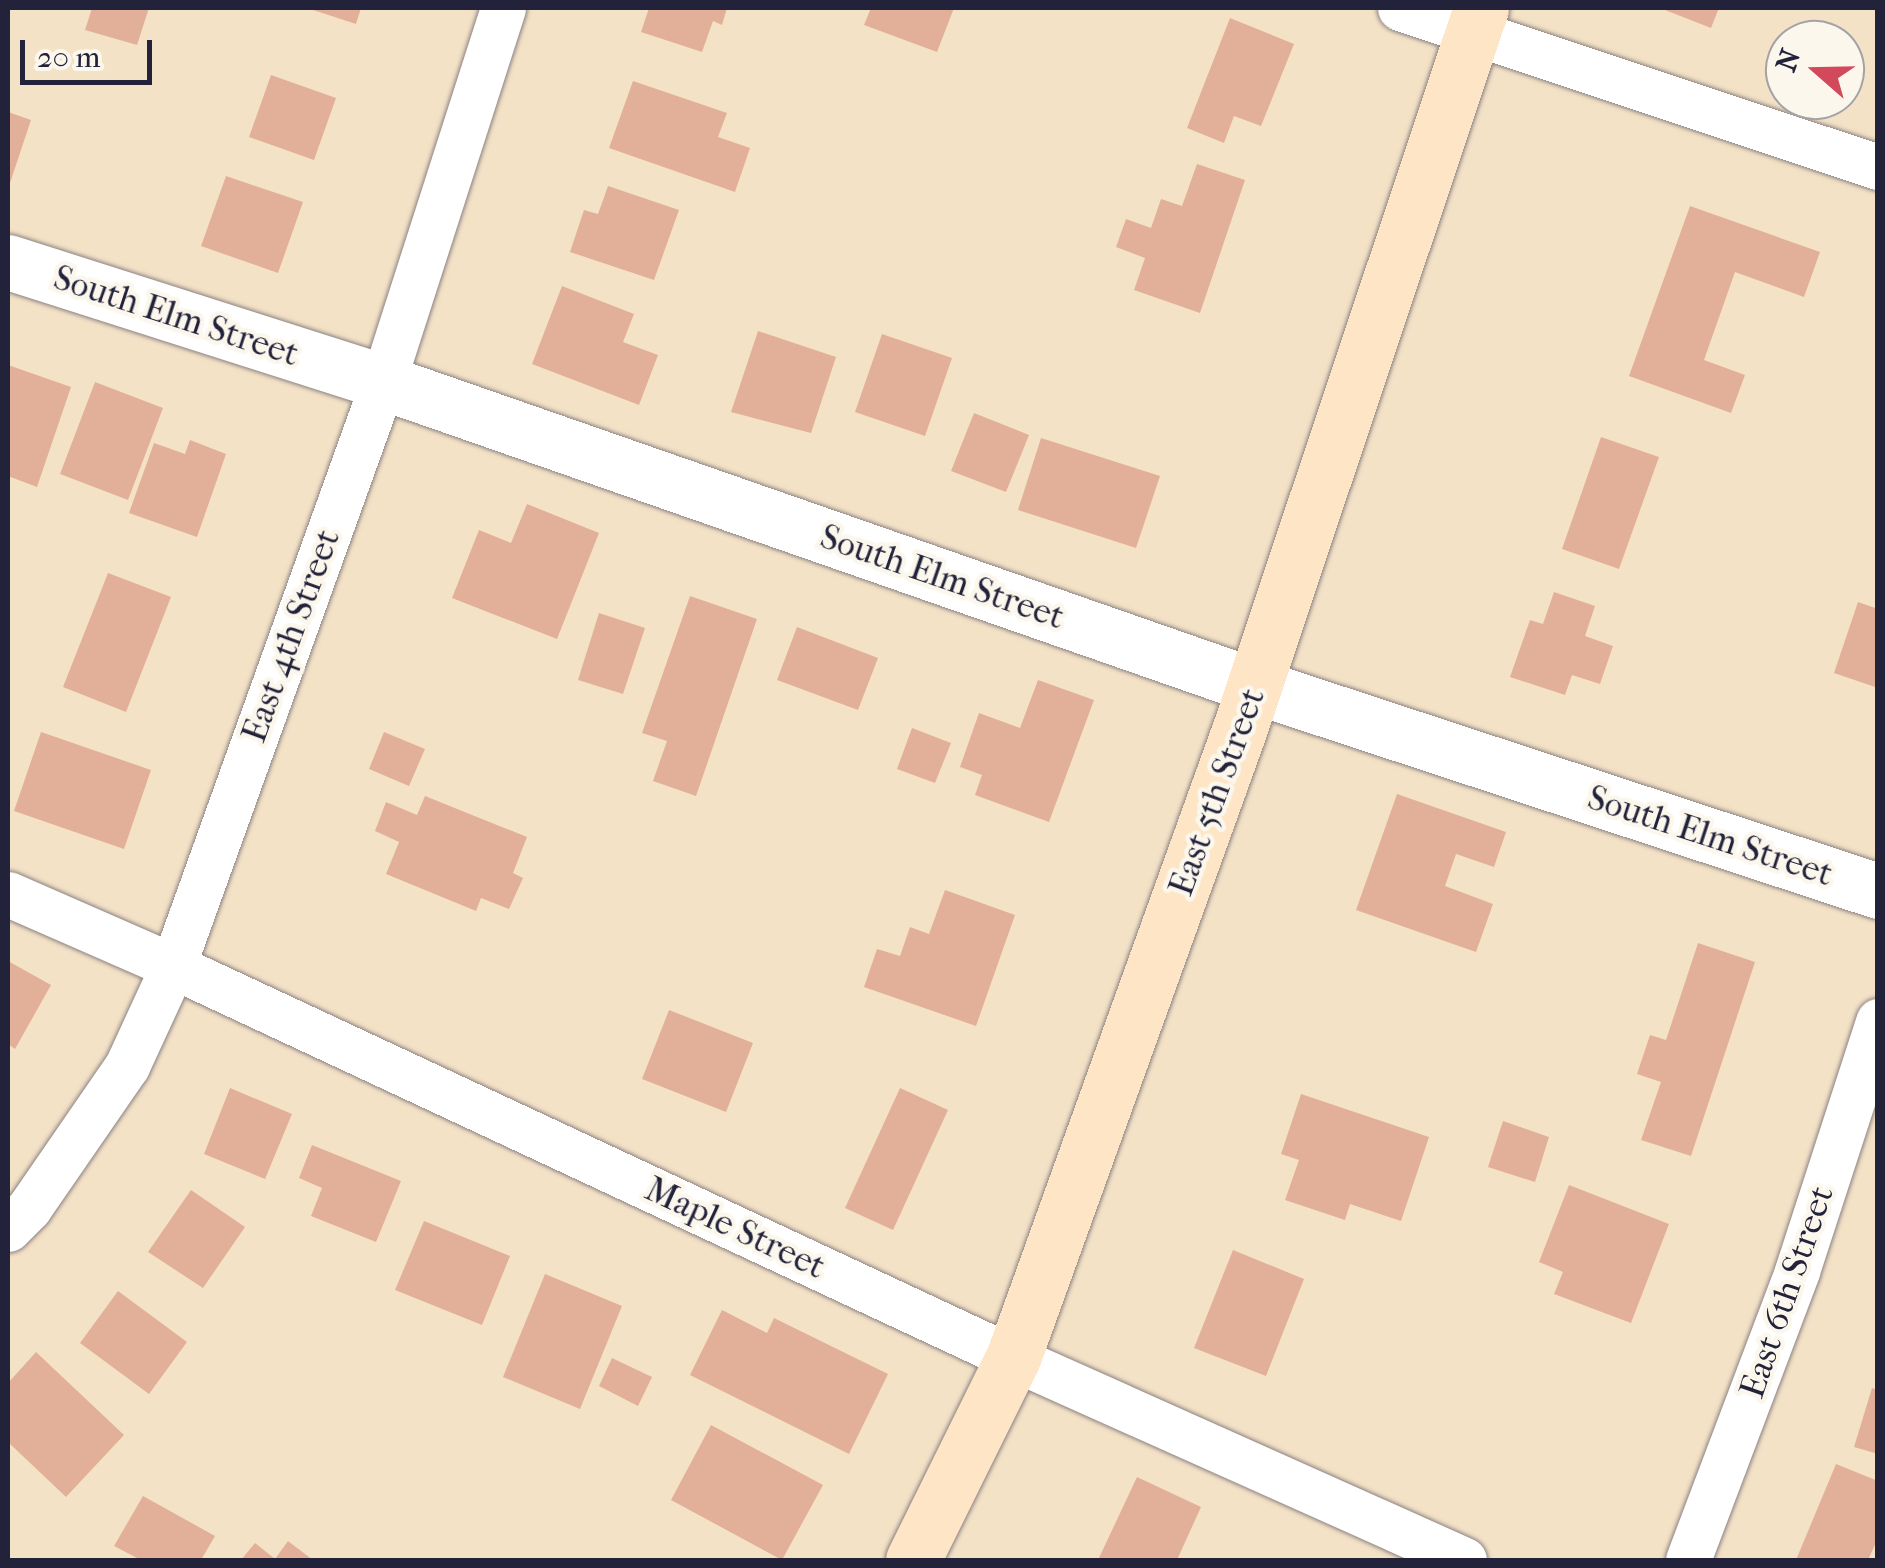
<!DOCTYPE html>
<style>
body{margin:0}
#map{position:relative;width:1885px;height:1568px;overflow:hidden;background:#f4e2c7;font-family:"IM FELL French Canon",serif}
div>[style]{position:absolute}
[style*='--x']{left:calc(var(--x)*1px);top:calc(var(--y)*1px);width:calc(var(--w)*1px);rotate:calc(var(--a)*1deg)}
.building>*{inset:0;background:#e2b098}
.roads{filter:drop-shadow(0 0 2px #8b8281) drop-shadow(0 0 2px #8b8281)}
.minor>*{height:45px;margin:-22.5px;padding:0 22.5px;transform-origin:22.5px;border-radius:22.5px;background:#fff}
.tertiary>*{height:55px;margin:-27.5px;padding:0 27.5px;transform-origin:27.5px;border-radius:27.5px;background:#fff}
.secondary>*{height:55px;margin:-27.5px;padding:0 27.5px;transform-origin:27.5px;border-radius:27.5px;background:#fde5c5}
span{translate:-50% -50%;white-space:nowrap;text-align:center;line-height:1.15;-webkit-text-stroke:9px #fbf7ec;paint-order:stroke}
.street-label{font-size:35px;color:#22223b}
.frame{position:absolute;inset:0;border:10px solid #22223b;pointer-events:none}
.north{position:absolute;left:1765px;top:20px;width:100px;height:100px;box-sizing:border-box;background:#fbf7ec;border:2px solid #a4a2a5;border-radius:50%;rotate:290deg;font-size:28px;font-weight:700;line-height:40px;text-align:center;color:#22223b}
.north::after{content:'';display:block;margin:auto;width:35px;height:45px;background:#d1495b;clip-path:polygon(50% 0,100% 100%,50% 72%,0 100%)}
.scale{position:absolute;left:20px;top:40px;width:132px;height:45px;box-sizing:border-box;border:5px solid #22223b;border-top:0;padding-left:12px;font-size:30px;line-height:35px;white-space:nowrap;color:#22223b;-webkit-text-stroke:8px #fbf7ec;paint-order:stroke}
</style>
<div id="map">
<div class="building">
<i style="clip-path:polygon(92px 8px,149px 8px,137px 45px,85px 30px)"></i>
<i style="clip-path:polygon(307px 8px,361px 8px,356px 24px)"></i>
<i style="clip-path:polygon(649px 8px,727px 8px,722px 25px,713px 21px,702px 52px,641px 32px)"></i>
<i style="clip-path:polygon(871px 8px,954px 8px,937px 52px,864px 25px)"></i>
<i style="clip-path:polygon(1660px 8px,1719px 8px,1711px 28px)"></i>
<i style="clip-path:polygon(1230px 18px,1294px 44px,1261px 126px,1234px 116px,1224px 143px,1187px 128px)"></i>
<i style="clip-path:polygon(271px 75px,336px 98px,314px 160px,249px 137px)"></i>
<i style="clip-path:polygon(633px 81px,727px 113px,718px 137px,750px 148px,735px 192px,609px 148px)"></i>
<i style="clip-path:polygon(8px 112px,31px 120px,8px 189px)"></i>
<i style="clip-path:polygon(1197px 164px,1245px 180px,1200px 313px,1134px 290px,1145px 258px,1116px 247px,1126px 219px,1151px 228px,1161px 199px,1182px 206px)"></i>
<i style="clip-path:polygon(226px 176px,303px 202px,278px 273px,201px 246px)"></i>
<i style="clip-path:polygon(608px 186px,679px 210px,654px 280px,570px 252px,584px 210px,598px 214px)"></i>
<i style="clip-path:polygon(1690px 206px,1820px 252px,1804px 297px,1735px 272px,1704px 360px,1745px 375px,1731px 413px,1629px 376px)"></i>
<i style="clip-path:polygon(562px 286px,634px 314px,623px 342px,658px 355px,639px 405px,532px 364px)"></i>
<i style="clip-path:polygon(758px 331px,836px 357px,811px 433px,731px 412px)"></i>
<i style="clip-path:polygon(882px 334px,952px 358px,925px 436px,855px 412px)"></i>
<i style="clip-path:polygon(8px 365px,71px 387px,37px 487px,8px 476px)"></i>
<i style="clip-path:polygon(95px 382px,163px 408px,128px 500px,60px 474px)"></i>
<i style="clip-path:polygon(974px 413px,1029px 435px,1006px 492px,951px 471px)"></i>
<i style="clip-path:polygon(1601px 437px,1659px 457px,1619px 569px,1562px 549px)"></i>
<i style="clip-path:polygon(1041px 438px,1160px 476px,1136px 548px,1018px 510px)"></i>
<i style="clip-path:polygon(190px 440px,226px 454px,197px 537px,129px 513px,154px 443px,185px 454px)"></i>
<i style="clip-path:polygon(527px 504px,599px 533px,557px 639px,452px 598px,479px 530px,511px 543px)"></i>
<i style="clip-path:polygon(108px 573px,171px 597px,126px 712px,63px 687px)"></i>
<i style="clip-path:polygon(1554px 592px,1595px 606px,1585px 636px,1613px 646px,1600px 684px,1572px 675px,1565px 695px,1510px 677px,1530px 620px,1543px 624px)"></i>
<i style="clip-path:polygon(690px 596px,757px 619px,696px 796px,653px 781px,667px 741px,642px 733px)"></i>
<i style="clip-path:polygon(1858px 602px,1878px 609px,1878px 688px,1834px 673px)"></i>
<i style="clip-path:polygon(599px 613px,645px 628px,623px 694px,578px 680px)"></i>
<i style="clip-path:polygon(797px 627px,878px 658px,858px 710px,777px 680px)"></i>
<i style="clip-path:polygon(1038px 680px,1094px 700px,1049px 822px,975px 795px,982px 775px,960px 767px,979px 713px,1020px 728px)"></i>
<i style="clip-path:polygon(912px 728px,951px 743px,935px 783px,897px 769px)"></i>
<i style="clip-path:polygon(41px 732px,151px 770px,124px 849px,14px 811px)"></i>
<i style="clip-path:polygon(384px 732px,425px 749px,409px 786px,369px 769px)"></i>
<i style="clip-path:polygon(1397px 794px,1506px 832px,1494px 867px,1456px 854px,1445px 886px,1493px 904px,1476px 952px,1356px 910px)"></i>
<i style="clip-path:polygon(425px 796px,527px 837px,513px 873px,523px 878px,509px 909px,481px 898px,476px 911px,386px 874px,399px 842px,375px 831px,386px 802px,417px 815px)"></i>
<i style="clip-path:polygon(945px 890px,1015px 915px,976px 1026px,864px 987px,877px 949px,900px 956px,910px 927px,929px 934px)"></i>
<i style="clip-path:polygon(1698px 943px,1755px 962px,1691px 1156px,1641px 1140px,1661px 1082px,1637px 1074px,1650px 1035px,1666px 1040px)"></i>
<i style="clip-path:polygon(8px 961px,51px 985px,15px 1049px,8px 1044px)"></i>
<i style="clip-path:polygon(669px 1010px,753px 1043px,726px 1112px,642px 1079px)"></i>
<i style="clip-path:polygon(230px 1088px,292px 1114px,265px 1179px,204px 1154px)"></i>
<i style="clip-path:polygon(900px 1088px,948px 1110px,893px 1230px,845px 1208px)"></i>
<i style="clip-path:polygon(1301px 1094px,1429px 1137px,1401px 1221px,1350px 1204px,1345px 1220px,1285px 1200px,1299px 1160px,1281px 1154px)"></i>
<i style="clip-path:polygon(1503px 1121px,1549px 1137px,1535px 1182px,1488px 1167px)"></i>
<i style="clip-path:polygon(312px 1145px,401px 1181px,376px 1242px,311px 1216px,322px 1188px,299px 1178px)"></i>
<i style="clip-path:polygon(1569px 1185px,1669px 1224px,1631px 1323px,1554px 1294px,1563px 1272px,1539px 1262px)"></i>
<i style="clip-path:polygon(191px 1190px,245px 1227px,203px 1288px,148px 1252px)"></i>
<i style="clip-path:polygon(424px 1221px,510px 1256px,482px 1325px,395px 1290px)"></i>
<i style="clip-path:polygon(1233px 1250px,1304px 1279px,1266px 1376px,1194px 1348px)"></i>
<i style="clip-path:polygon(545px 1274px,622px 1306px,580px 1409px,503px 1377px)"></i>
<i style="clip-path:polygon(118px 1291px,187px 1342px,149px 1394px,80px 1343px)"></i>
<i style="clip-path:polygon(722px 1310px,767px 1333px,774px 1318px,888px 1374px,849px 1454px,690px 1375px)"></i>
<i style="clip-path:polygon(36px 1352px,124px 1435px,66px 1497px,8px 1442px,8px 1383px)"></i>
<i style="clip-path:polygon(612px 1358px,652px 1377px,638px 1406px,599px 1386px)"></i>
<i style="clip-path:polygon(1872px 1388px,1878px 1390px,1878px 1454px,1854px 1447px)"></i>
<i style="clip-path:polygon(711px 1425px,823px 1485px,782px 1560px,671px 1500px)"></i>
<i style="clip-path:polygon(1836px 1464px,1878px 1481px,1878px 1538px,1868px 1560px,1796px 1560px)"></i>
<i style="clip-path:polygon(1137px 1477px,1201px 1507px,1177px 1560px,1098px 1560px)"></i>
<i style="clip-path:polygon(143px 1496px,215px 1536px,201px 1560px,141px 1560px,114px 1546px)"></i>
<i style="clip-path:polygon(288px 1541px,313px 1560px,241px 1560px,255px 1543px,275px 1559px)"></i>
</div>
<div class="roads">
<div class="minor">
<i style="--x:1400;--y:8;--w:504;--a:18.4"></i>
<i style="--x:8;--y:894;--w:180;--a:23.6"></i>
<i style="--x:173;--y:966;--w:927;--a:25.02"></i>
<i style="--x:1013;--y:1358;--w:494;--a:24.1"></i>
<i style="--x:8;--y:1229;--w:30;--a:-45"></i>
<i style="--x:29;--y:1208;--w:173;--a:-55.4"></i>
<i style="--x:127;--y:1066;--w:110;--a:-65.3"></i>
<i style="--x:173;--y:966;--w:621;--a:-70.22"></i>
<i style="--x:383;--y:382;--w:393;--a:-72.2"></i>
<i style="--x:1688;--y:1560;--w:309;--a:-69.3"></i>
<i style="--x:1797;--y:1271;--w:263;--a:-72"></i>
</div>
<div class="tertiary">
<i style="--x:8;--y:262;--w:394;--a:17.7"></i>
<i style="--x:383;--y:382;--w:923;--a:19.22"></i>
<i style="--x:1255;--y:686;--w:656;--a:18.21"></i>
</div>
<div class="secondary">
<i style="--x:913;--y:1560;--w:225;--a:-63.7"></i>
<i style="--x:1013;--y:1358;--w:670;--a:-70.19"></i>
<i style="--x:1240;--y:728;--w:759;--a:-71.49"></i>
</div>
</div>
<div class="street-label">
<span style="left:176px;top:316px;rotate:18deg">South Elm Street</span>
<span style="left:942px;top:577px;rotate:19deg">South Elm Street</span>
<span style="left:291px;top:636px;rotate:-70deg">East 4th Street</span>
<span style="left:1217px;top:792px;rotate:-70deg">East 5th Street</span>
<span style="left:1710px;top:836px;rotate:18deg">South Elm Street</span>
<span style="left:735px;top:1228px;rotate:25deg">Maple Street</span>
<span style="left:1787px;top:1292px;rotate:-71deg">East 6th Street</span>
</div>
<div class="frame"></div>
<div class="north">N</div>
<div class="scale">20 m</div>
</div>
